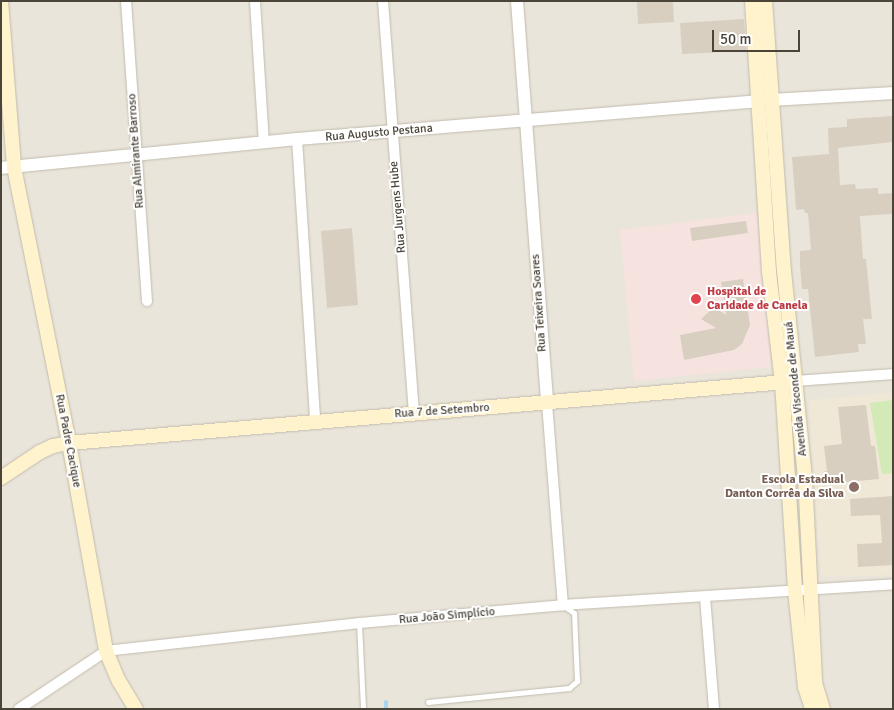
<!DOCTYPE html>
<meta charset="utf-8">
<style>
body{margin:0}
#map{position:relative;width:894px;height:710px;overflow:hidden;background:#f6f3ec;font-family:Signika,sans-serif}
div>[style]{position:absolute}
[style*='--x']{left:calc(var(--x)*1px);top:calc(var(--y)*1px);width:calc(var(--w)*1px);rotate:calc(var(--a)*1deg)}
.residential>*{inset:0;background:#eae5da}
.education>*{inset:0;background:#efe8d6}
.medical>*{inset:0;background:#f6e3e0}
.green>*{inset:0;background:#d2eab5}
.stream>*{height:4px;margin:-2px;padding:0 2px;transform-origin:2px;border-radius:2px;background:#a9d4f2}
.building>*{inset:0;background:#d8cfc1}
.roads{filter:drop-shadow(0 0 1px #c2bbae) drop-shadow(0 0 1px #c2bbae)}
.service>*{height:5px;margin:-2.5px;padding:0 2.5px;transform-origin:2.5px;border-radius:2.5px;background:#fff}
.minor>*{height:10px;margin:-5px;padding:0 5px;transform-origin:5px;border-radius:5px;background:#fff}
.tertiary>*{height:12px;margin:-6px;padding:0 6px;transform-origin:6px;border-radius:6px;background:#fff}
.secondary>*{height:14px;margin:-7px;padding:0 7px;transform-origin:7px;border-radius:7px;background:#fff3cd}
.dots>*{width:14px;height:14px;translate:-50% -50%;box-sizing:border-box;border:2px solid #fff;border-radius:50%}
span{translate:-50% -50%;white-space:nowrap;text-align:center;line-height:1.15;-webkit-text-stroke:4px #fff;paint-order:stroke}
.street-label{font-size:12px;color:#4b4439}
.health-label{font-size:12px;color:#be3a42;font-weight:700}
.left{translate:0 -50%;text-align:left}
.education-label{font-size:12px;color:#785e54;font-weight:700}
.right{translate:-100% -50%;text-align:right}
.frame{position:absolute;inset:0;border:2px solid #4b4439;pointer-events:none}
.scale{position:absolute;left:712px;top:30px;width:88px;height:22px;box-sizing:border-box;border:2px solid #4b4439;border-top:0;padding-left:6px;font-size:15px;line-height:18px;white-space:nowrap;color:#4b4439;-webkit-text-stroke:4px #fff;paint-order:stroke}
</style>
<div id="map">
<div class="residential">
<i style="clip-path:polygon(1px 1px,893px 1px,893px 709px,1px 709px)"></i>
</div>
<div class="education">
<i style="clip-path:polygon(893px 393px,893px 575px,821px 577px,809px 400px)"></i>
</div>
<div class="medical">
<i style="clip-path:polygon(757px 213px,771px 367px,634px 381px,620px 230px)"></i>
</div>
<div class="green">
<i style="clip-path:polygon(893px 400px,893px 473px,882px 474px,870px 403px)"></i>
</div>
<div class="stream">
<i style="--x:386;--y:702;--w:7;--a:90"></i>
</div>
<div class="building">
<i style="clip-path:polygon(637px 1px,673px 1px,674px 22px,638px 24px)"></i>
<i style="clip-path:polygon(744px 19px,746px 51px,682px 54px,680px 23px)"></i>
<i style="clip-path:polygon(893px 116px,893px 142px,838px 148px,840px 185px,855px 184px,856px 189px,878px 188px,878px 194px,893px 193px,893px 214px,860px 216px,863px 259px,866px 259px,872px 319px,863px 319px,866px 344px,858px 344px,859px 352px,815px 357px,808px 289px,802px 289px,800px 265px,800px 251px,811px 250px,808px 213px,805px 213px,804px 209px,796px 210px,792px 157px,829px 154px,828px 128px,847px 127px,847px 119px)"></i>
<i style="clip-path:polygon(746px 221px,748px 233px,692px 241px,690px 228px)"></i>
<i style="clip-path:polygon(352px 228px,358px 305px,327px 308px,321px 231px)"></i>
<i style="clip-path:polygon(743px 279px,750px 325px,742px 344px,734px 350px,684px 360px,680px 335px,716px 328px,701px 319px,714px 307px,726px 315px,721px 282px)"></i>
<i style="clip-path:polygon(866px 405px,871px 446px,875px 446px,879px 479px,825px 484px,823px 472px,827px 471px,824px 446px,842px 444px,838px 407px)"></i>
<i style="clip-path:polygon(893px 496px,893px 565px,858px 567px,857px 544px,882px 543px,880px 515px,851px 516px,850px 499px)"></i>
</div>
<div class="roads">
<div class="service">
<i style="--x:359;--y:623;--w:86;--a:87.3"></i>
<i style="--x:428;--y:702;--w:142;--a:-5.7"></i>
<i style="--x:569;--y:688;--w:11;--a:-41"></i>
<i style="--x:577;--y:681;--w:68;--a:-92.5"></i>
<i style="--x:574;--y:613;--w:12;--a:-145"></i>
</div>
<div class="minor">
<i style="--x:126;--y:1;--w:301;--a:86"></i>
<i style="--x:255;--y:1;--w:142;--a:86.4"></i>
<i style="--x:383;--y:1;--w:413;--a:85.7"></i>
<i style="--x:297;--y:139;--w:283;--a:86.3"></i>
<i style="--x:796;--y:381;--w:97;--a:-4.1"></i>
<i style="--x:547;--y:403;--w:203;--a:85.5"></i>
<i style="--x:705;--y:597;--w:112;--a:85.4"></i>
<i style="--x:19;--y:709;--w:105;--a:-33.7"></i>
<i style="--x:106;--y:651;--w:255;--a:-6.3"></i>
<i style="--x:359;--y:623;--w:205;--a:-5"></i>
<i style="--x:563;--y:605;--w:331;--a:-3.6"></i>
</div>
<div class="tertiary">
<i style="--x:517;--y:1;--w:403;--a:85.7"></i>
<i style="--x:772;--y:100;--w:121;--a:-3.3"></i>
<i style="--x:1;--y:168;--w:297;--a:-5.6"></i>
<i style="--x:297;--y:139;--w:462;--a:-4.7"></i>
</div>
<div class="secondary">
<i style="--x:1;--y:1;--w:167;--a:85.5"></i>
<i style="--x:14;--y:167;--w:281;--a:78.7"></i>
<i style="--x:69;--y:443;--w:211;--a:79.9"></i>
<i style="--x:106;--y:651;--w:33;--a:67"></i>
<i style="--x:119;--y:681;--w:33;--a:59"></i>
<i style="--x:752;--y:1;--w:272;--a:86.4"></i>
<i style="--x:769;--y:272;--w:111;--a:83.3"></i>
<i style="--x:782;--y:382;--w:208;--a:86.4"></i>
<i style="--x:795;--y:590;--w:98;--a:84.1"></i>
<i style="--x:805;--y:687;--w:23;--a:72"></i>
<i style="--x:765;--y:1;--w:271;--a:86"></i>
<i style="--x:784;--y:271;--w:206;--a:84.2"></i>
<i style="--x:805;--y:476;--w:207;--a:87.2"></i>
<i style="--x:815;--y:683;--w:27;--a:73"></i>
<i style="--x:1;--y:478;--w:47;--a:-33.7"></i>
<i style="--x:40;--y:452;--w:14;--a:-25"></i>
<i style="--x:53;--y:446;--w:16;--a:-11"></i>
<i style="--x:69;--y:443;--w:730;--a:-4.87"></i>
</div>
</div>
<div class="dots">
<i style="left:696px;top:299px;background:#e0444e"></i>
<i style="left:854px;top:487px;background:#8d6e63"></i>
</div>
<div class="street-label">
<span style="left:379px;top:133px;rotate:-5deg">Rua Augusto Pestana</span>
<span style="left:136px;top:151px;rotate:-94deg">Rua Almirante Barroso</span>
<span style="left:398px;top:207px;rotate:-95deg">Rua Jurgens Hube</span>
<span style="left:539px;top:303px;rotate:-94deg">Rua Teixeira Soares</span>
<span style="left:796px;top:389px;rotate:-96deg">Avenida Visconde de Mauá</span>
<span style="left:442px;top:411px;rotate:-4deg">Rua 7 de Setembro</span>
<span style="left:68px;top:441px;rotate:79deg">Rua Padre Cacique</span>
<span style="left:447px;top:616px;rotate:-5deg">Rua João Simplício</span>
</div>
<div class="health-label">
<span class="left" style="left:707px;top:299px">Hospital de<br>Caridade de Canela</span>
</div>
<div class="education-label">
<span class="right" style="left:844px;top:487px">Escola Estadual<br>Danton Corrêa da Silva</span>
</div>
<div class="frame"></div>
<div class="scale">50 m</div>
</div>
